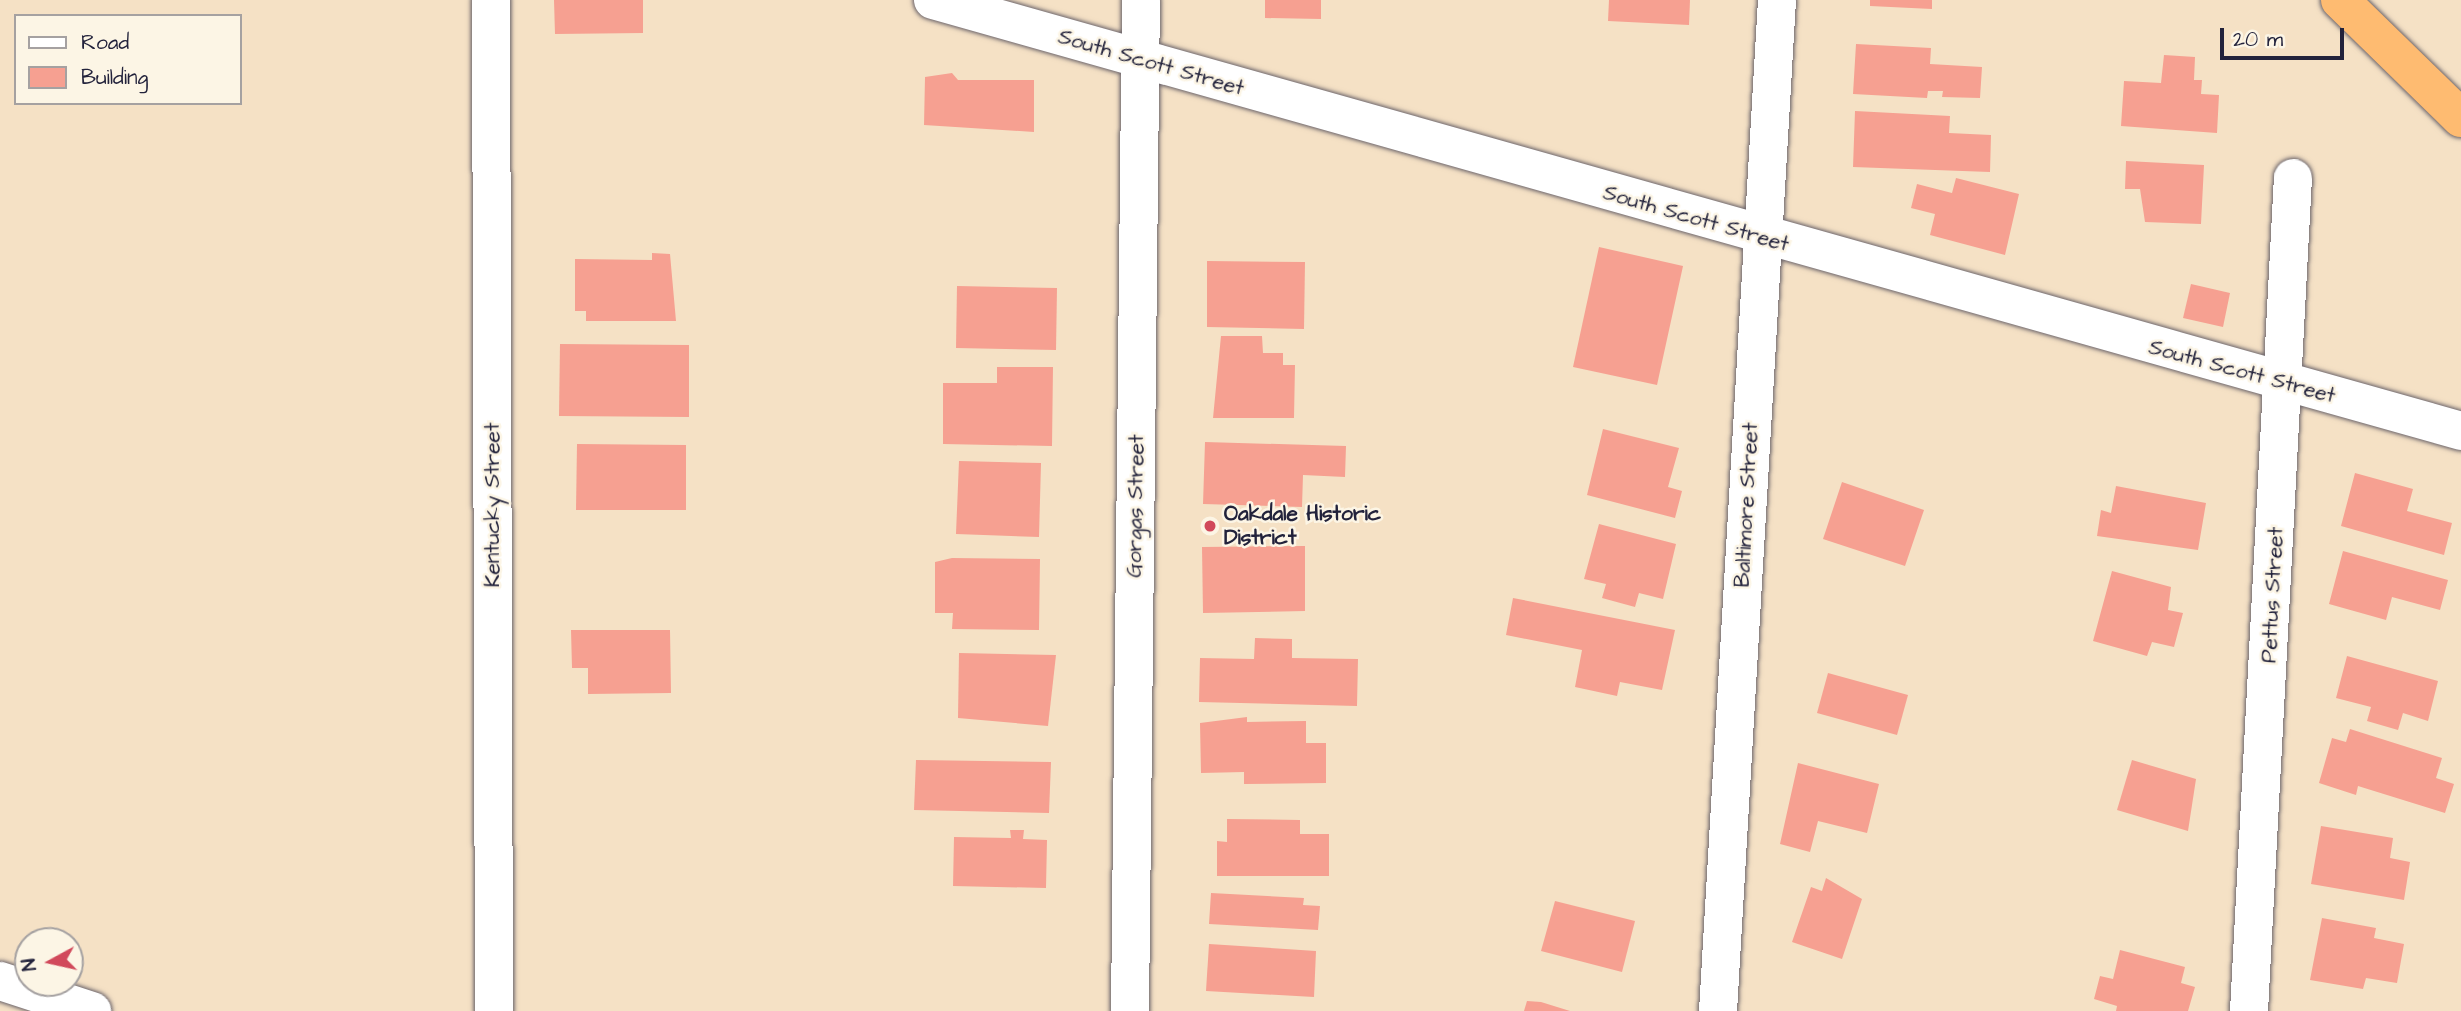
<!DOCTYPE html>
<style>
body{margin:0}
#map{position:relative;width:2461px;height:1011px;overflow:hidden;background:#f5e1c5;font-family:"Architects Daughter",sans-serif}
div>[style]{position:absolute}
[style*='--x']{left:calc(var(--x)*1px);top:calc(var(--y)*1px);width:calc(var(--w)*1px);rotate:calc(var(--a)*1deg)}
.building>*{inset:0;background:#f6a091}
.roads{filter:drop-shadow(0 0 2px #6c656b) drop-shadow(0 0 2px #6c656b)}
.minor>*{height:38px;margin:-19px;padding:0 19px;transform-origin:19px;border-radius:19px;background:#fff}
.highway>*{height:38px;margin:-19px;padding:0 19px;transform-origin:19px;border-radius:19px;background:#febb71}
.dots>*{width:19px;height:19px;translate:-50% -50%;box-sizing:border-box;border:4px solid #fcf5e5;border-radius:50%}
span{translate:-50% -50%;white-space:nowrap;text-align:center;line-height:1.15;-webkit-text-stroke:5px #fcf5e5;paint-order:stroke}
.street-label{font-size:21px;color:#22223b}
.poi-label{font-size:21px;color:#22223b;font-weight:700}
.left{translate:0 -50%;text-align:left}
.legend{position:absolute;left:14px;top:14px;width:228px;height:91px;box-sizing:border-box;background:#fcf5e5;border:2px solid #a5a1a1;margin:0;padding:9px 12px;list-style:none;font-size:21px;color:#22223b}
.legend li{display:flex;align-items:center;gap:14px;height:35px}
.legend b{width:35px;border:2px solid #a5a1a1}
.north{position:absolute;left:14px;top:927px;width:70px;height:70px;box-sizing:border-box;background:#fcf5e5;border:2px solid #a5a1a1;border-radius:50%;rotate:262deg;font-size:19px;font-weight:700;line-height:28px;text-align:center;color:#22223b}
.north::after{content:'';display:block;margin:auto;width:24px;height:32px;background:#d1495b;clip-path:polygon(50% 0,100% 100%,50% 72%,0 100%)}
.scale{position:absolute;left:2220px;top:28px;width:124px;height:32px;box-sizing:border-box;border:4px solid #22223b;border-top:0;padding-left:9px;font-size:21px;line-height:24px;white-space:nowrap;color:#22223b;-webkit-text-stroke:5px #fcf5e5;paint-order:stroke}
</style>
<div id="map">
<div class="building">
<i style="clip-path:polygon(554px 0,643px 0,643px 33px,555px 34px)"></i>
<i style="clip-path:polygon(1265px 0,1321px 0,1321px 19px,1265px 18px)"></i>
<i style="clip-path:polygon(1609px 0,1690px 0,1689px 25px,1608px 21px)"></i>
<i style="clip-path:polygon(1870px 0,1932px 0,1932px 9px,1870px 6px)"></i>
<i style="clip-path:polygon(1856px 44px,1931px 48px,1930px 64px,1982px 67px,1980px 98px,1942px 97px,1943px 91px,1928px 91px,1927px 98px,1853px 94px)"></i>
<i style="clip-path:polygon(2164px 55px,2195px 57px,2194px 80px,2202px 80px,2201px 94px,2219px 95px,2217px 133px,2121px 126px,2124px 81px,2161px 83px)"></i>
<i style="clip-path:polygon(952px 73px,958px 80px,1034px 80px,1034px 132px,924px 125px,925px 77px)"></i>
<i style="clip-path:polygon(1855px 111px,1950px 116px,1949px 133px,1991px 135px,1990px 172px,1853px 167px)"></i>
<i style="clip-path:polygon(2126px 161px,2204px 165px,2201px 224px,2145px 222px,2140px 189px,2125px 189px)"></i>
<i style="clip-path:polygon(1956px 178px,2019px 194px,2005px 255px,1930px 235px,1935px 214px,1911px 208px,1917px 184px,1952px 193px)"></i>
<i style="clip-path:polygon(1599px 247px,1683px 266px,1657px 385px,1573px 367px)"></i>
<i style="clip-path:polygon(652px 253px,670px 254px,676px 321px,586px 321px,586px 311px,575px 311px,575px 259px,652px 260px)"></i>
<i style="clip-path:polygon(1207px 261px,1305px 262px,1304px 329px,1207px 327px)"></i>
<i style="clip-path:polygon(2191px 284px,2230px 293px,2223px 327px,2183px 318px)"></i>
<i style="clip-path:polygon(957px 286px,1057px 288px,1056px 350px,956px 348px)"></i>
<i style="clip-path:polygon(1221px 336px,1262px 336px,1263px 353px,1283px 353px,1283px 365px,1295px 365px,1294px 418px,1213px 418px)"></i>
<i style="clip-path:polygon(560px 344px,689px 345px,689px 417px,559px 416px)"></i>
<i style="clip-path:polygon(997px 367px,1053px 367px,1052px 446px,943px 444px,943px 383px,997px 383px)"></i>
<i style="clip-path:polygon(1603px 429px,1679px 448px,1668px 487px,1682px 491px,1675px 518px,1587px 495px)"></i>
<i style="clip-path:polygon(1205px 442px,1346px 446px,1345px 477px,1303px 475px,1302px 507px,1203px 504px)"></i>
<i style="clip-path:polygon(577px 444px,686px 445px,686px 510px,576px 510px)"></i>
<i style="clip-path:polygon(959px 461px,1041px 463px,1039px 537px,956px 534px)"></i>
<i style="clip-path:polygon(2355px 473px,2413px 489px,2407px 511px,2452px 523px,2444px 555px,2341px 526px)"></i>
<i style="clip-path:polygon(1842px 482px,1924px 510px,1905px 566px,1823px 539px)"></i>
<i style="clip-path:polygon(2116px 486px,2206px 503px,2198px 550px,2097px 536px,2101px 510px,2111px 513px)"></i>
<i style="clip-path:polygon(1599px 524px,1676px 544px,1663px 599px,1639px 593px,1635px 607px,1602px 598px,1606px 584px,1584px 579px)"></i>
<i style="clip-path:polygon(1305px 546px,1305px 611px,1203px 613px,1202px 547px)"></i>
<i style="clip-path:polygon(2343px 551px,2448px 580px,2440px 610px,2392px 597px,2386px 620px,2329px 604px)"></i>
<i style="clip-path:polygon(952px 558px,1040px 559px,1039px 630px,952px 629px,953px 613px,935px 613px,935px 562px)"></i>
<i style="clip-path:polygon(2112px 571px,2171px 587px,2168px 610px,2183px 613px,2174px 647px,2152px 642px,2147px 656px,2093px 641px)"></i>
<i style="clip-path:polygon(1513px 598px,1675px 630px,1662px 690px,1620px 682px,1617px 696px,1575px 687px,1582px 650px,1506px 635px)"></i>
<i style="clip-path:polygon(571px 630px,670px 630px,671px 693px,588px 694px,588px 668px,572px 668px)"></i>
<i style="clip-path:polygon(1255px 638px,1292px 639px,1292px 658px,1358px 659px,1357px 706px,1199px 702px,1200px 658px,1254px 659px)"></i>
<i style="clip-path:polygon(959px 653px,1056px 655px,1048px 726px,958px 718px)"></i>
<i style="clip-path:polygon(2347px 656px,2438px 681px,2428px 721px,2403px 713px,2398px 730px,2367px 721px,2371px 707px,2336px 698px)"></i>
<i style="clip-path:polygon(1828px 673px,1908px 695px,1897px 735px,1817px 713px)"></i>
<i style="clip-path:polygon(1247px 717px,1247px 722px,1306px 721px,1306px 743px,1326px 743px,1326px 783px,1244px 784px,1244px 772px,1201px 773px,1200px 723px)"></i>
<i style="clip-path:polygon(2350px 729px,2442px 758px,2436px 778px,2454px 784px,2445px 813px,2358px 786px,2356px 795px,2319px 783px,2332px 738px,2346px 742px)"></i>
<i style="clip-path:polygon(916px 760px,1051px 762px,1049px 813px,914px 810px)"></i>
<i style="clip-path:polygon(2132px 760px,2196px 779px,2188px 831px,2117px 810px)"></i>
<i style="clip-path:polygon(1798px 763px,1879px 784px,1867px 833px,1818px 821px,1810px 852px,1780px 844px)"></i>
<i style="clip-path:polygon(1227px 819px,1300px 820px,1300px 834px,1329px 834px,1329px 876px,1217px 876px,1217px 841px,1227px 842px)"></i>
<i style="clip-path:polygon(2321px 826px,2393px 838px,2390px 858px,2410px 862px,2404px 900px,2311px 884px)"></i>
<i style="clip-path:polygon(1010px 830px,1024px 830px,1023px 839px,1047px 840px,1046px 888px,953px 886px,954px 837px,1011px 838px)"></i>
<i style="clip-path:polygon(1826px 878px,1862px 899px,1842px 959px,1792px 942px,1811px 887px,1822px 891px)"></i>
<i style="clip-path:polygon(1211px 893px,1304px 898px,1303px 905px,1320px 906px,1318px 930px,1209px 924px)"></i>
<i style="clip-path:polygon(1555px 901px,1635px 921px,1622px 972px,1541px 951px)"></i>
<i style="clip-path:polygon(2322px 918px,2376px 928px,2374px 938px,2404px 944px,2397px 983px,2366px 978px,2363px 989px,2310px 980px)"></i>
<i style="clip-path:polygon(1209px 944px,1316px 951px,1314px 997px,1206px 991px)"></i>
<i style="clip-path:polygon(2120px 950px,2185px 967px,2181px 983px,2195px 987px,2188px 1011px,2116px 1011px,2117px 1006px,2094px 999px,2100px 976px,2113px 979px)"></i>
<i style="clip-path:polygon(1527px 1001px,1541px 1002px,1570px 1011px,1524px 1011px)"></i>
</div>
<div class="roads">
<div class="minor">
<i style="--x:491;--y:0;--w:1011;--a:89.83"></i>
<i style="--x:933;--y:0;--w:1588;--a:15.75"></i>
<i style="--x:0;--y:981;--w:97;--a:18.1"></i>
<i style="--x:1130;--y:1011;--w:1011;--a:-89.38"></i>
<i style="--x:1718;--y:1011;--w:1013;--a:-86.66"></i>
<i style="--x:2249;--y:1011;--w:834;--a:-86.98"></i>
</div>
<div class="highway">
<i style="--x:2340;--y:0;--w:169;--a:44.3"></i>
</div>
</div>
<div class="dots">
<i style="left:1210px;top:526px;background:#d1495b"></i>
</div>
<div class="street-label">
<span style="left:1151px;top:63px;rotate:16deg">South Scott Street</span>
<span style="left:1696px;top:219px;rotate:16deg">South Scott Street</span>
<span style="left:2242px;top:372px;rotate:15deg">South Scott Street</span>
<span style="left:493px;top:505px;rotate:-90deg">Kentucky Street</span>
<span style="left:1747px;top:505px;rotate:-87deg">Baltimore Street</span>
<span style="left:1136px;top:506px;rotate:-89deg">Gorgas Street</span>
<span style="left:2273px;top:595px;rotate:-87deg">Pettus Street</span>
</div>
<div class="poi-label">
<span class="left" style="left:1224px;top:526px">Oakdale Historic<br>District</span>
</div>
<ul class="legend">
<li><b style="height:9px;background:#fff"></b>Road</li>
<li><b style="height:19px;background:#f6a091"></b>Building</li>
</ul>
<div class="north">N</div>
<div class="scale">20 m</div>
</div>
